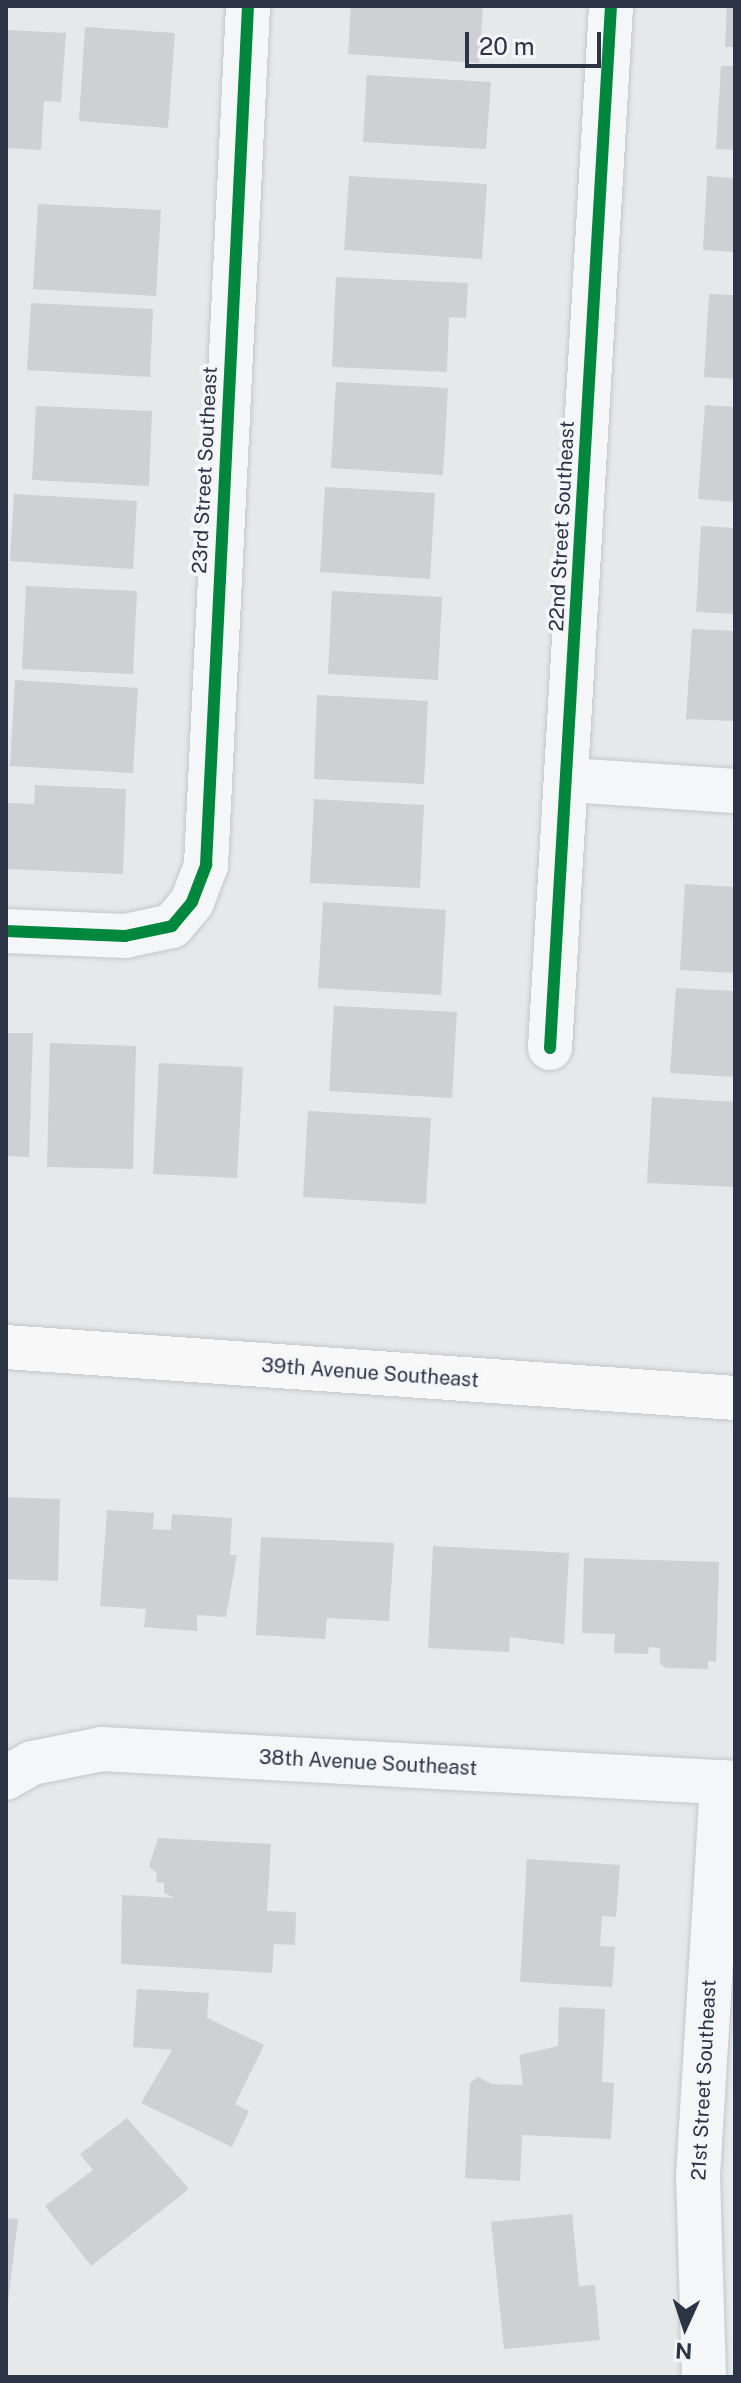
<!DOCTYPE html>
<style>
body{margin:0}
#map{position:relative;width:741px;height:2383px;overflow:hidden;background:#e6e8ea;font-family:"Public Sans",sans-serif}
div>[style]{position:absolute}
[style*='--x']{left:calc(var(--x)*1px);top:calc(var(--y)*1px);width:calc(var(--w)*1px);rotate:calc(var(--a)*1deg)}
.building>*{inset:0;background:#ced0d3}
.roads{filter:drop-shadow(0 0 2px #c4c6c8) drop-shadow(0 0 2px #c4c6c8)}
.minor>*{height:44px;margin:-22px;padding:0 22px;transform-origin:22px;border-radius:22px;background:#f5f6f7}
.secondary>*{height:44px;margin:-22px;padding:0 22px;transform-origin:22px;border-radius:22px;background:#f8f8f8}
.cycleway>*{height:12px;margin:-6px;padding:0 6px;transform-origin:6px;border-radius:6px;background:#00873e}
span{translate:-50% -50%;white-space:nowrap;text-align:center;line-height:1.15;-webkit-text-stroke:7px #f4f6f9;paint-order:stroke}
.street-label{font-size:20px;color:#2b3445}
.frame{position:absolute;inset:0;border:8px solid #2b3445;pointer-events:none}
.north{position:absolute;left:645px;top:2287px;width:80px;height:80px;-webkit-text-stroke:6px #f4f6f9;paint-order:stroke;rotate:183deg;font-size:22px;font-weight:700;line-height:32px;text-align:center;color:#2b3445}
.north::after{content:'';display:block;margin:auto;width:28px;height:36px;background:#2b3445;clip-path:polygon(50% 0,100% 100%,50% 72%,0 100%)}
.scale{position:absolute;left:465px;top:32px;width:136px;height:36px;box-sizing:border-box;border:4px solid #2b3445;border-top:0;padding-left:10px;font-size:24px;line-height:28px;white-space:nowrap;color:#2b3445;-webkit-text-stroke:6px #f4f6f9;paint-order:stroke}
</style>
<div id="map">
<div class="building">
<i style="clip-path:polygon(351px 6px,483px 6px,479px 63px,348px 54px)"></i>
<i style="clip-path:polygon(727px 6px,735px 6px,735px 47px,725px 47px)"></i>
<i style="clip-path:polygon(85px 27px,175px 33px,168px 128px,79px 121px)"></i>
<i style="clip-path:polygon(6px 30px,66px 33px,61px 102px,44px 101px,41px 150px,6px 148px)"></i>
<i style="clip-path:polygon(721px 66px,735px 66px,735px 150px,716px 149px)"></i>
<i style="clip-path:polygon(367px 75px,491px 82px,486px 149px,363px 142px)"></i>
<i style="clip-path:polygon(349px 176px,487px 184px,482px 259px,344px 250px)"></i>
<i style="clip-path:polygon(707px 176px,735px 178px,735px 252px,703px 250px)"></i>
<i style="clip-path:polygon(38px 204px,161px 210px,156px 296px,33px 289px)"></i>
<i style="clip-path:polygon(336px 277px,468px 283px,466px 318px,449px 317px,447px 372px,332px 367px)"></i>
<i style="clip-path:polygon(709px 294px,735px 295px,735px 379px,704px 377px)"></i>
<i style="clip-path:polygon(31px 303px,153px 309px,150px 377px,27px 370px)"></i>
<i style="clip-path:polygon(336px 382px,448px 388px,443px 475px,331px 468px)"></i>
<i style="clip-path:polygon(705px 405px,735px 407px,735px 502px,698px 499px)"></i>
<i style="clip-path:polygon(36px 406px,152px 411px,149px 486px,32px 480px)"></i>
<i style="clip-path:polygon(325px 487px,435px 493px,430px 579px,320px 572px)"></i>
<i style="clip-path:polygon(14px 494px,137px 501px,133px 569px,10px 561px)"></i>
<i style="clip-path:polygon(701px 526px,735px 528px,735px 614px,696px 612px)"></i>
<i style="clip-path:polygon(26px 586px,137px 591px,133px 674px,22px 669px)"></i>
<i style="clip-path:polygon(332px 591px,442px 597px,438px 680px,328px 674px)"></i>
<i style="clip-path:polygon(692px 629px,735px 631px,735px 721px,686px 719px)"></i>
<i style="clip-path:polygon(15px 680px,138px 688px,133px 773px,10px 766px)"></i>
<i style="clip-path:polygon(317px 695px,428px 701px,424px 784px,314px 779px)"></i>
<i style="clip-path:polygon(35px 785px,126px 789px,123px 874px,6px 869px,8px 803px,34px 804px)"></i>
<i style="clip-path:polygon(314px 799px,424px 805px,420px 888px,310px 883px)"></i>
<i style="clip-path:polygon(685px 884px,735px 887px,735px 973px,680px 970px)"></i>
<i style="clip-path:polygon(323px 902px,446px 910px,441px 995px,318px 988px)"></i>
<i style="clip-path:polygon(676px 988px,735px 991px,735px 1077px,670px 1073px)"></i>
<i style="clip-path:polygon(334px 1006px,457px 1012px,452px 1098px,329px 1091px)"></i>
<i style="clip-path:polygon(6px 1033px,33px 1033px,29px 1157px,6px 1156px)"></i>
<i style="clip-path:polygon(50px 1043px,136px 1046px,133px 1169px,47px 1167px)"></i>
<i style="clip-path:polygon(159px 1063px,243px 1067px,237px 1178px,153px 1174px)"></i>
<i style="clip-path:polygon(652px 1097px,735px 1102px,735px 1187px,647px 1183px)"></i>
<i style="clip-path:polygon(308px 1111px,431px 1118px,426px 1204px,303px 1197px)"></i>
<i style="clip-path:polygon(6px 1497px,60px 1499px,58px 1581px,6px 1579px)"></i>
<i style="clip-path:polygon(107px 1510px,154px 1513px,153px 1529px,171px 1530px,172px 1514px,232px 1518px,230px 1555px,237px 1555px,226px 1617px,197px 1615px,197px 1631px,144px 1627px,146px 1609px,100px 1606px)"></i>
<i style="clip-path:polygon(261px 1537px,394px 1543px,389px 1621px,327px 1618px,325px 1639px,256px 1635px)"></i>
<i style="clip-path:polygon(433px 1546px,569px 1553px,564px 1644px,510px 1637px,509px 1652px,428px 1648px)"></i>
<i style="clip-path:polygon(584px 1558px,719px 1562px,716px 1662px,708px 1661px,708px 1669px,666px 1668px,660px 1664px,660px 1648px,649px 1647px,648px 1654px,614px 1653px,615px 1634px,582px 1633px)"></i>
<i style="clip-path:polygon(158px 1838px,271px 1844px,267px 1911px,296px 1912px,295px 1945px,274px 1944px,272px 1973px,121px 1964px,122px 1895px,175px 1898px,164px 1893px,164px 1883px,156px 1882px,157px 1873px,149px 1867px)"></i>
<i style="clip-path:polygon(527px 1859px,620px 1865px,616px 1917px,602px 1916px,600px 1946px,615px 1947px,612px 1987px,520px 1982px)"></i>
<i style="clip-path:polygon(137px 1989px,209px 1993px,207px 2018px,264px 2045px,235px 2104px,249px 2111px,232px 2147px,141px 2103px,172px 2050px,133px 2047px)"></i>
<i style="clip-path:polygon(559px 2007px,605px 2009px,602px 2082px,614px 2083px,611px 2139px,522px 2135px,520px 2181px,465px 2178px,470px 2083px,478px 2077px,492px 2084px,523px 2085px,519px 2055px,558px 2046px)"></i>
<i style="clip-path:polygon(127px 2118px,189px 2189px,91px 2266px,45px 2206px,93px 2170px,80px 2154px)"></i>
<i style="clip-path:polygon(572px 2214px,579px 2286px,595px 2285px,600px 2340px,504px 2349px,491px 2222px)"></i>
<i style="clip-path:polygon(6px 2218px,18px 2219px,8px 2303px,6px 2303px)"></i>
</div>
<div class="roads">
<div class="minor">
<i style="--x:569;--y:780;--w:166;--a:3.8"></i>
<i style="--x:6;--y:931;--w:119;--a:2.4"></i>
<i style="--x:125;--y:936;--w:48;--a:-12"></i>
<i style="--x:172;--y:926;--w:31;--a:-50"></i>
<i style="--x:192;--y:902;--w:40;--a:-69"></i>
<i style="--x:206;--y:865;--w:860;--a:-87.2"></i>
<i style="--x:550;--y:1048;--w:1044;--a:-86.65"></i>
<i style="--x:6;--y:1778;--w:30;--a:-30"></i>
<i style="--x:32;--y:1763;--w:71;--a:-11.3"></i>
<i style="--x:102;--y:1749;--w:634;--a:3.07"></i>
<i style="--x:704;--y:2377;--w:201;--a:-91.7"></i>
<i style="--x:698;--y:2176;--w:395;--a:-86.5"></i>
</div>
<div class="secondary">
<i style="--x:6;--y:1347;--w:731;--a:4"></i>
</div>
</div>
<div class="cycleway">
<i style="--x:6;--y:931;--w:119;--a:2.4"></i>
<i style="--x:125;--y:936;--w:48;--a:-12"></i>
<i style="--x:172;--y:926;--w:31;--a:-50"></i>
<i style="--x:192;--y:902;--w:40;--a:-69"></i>
<i style="--x:206;--y:865;--w:860;--a:-87.2"></i>
<i style="--x:550;--y:1048;--w:1044;--a:-86.65"></i>
</div>
<div class="street-label">
<span style="left:205px;top:470px;rotate:-87deg">23rd Street Southeast</span>
<span style="left:562px;top:526px;rotate:-87deg">22nd Street Southeast</span>
<span style="left:370px;top:1373px;rotate:4deg">39th Avenue Southeast</span>
<span style="left:368px;top:1763px;rotate:3deg">38th Avenue Southeast</span>
<span style="left:704px;top:2080px;rotate:-87deg">21st Street Southeast</span>
</div>
<div class="frame"></div>
<div class="north">N</div>
<div class="scale">20 m</div>
</div>
